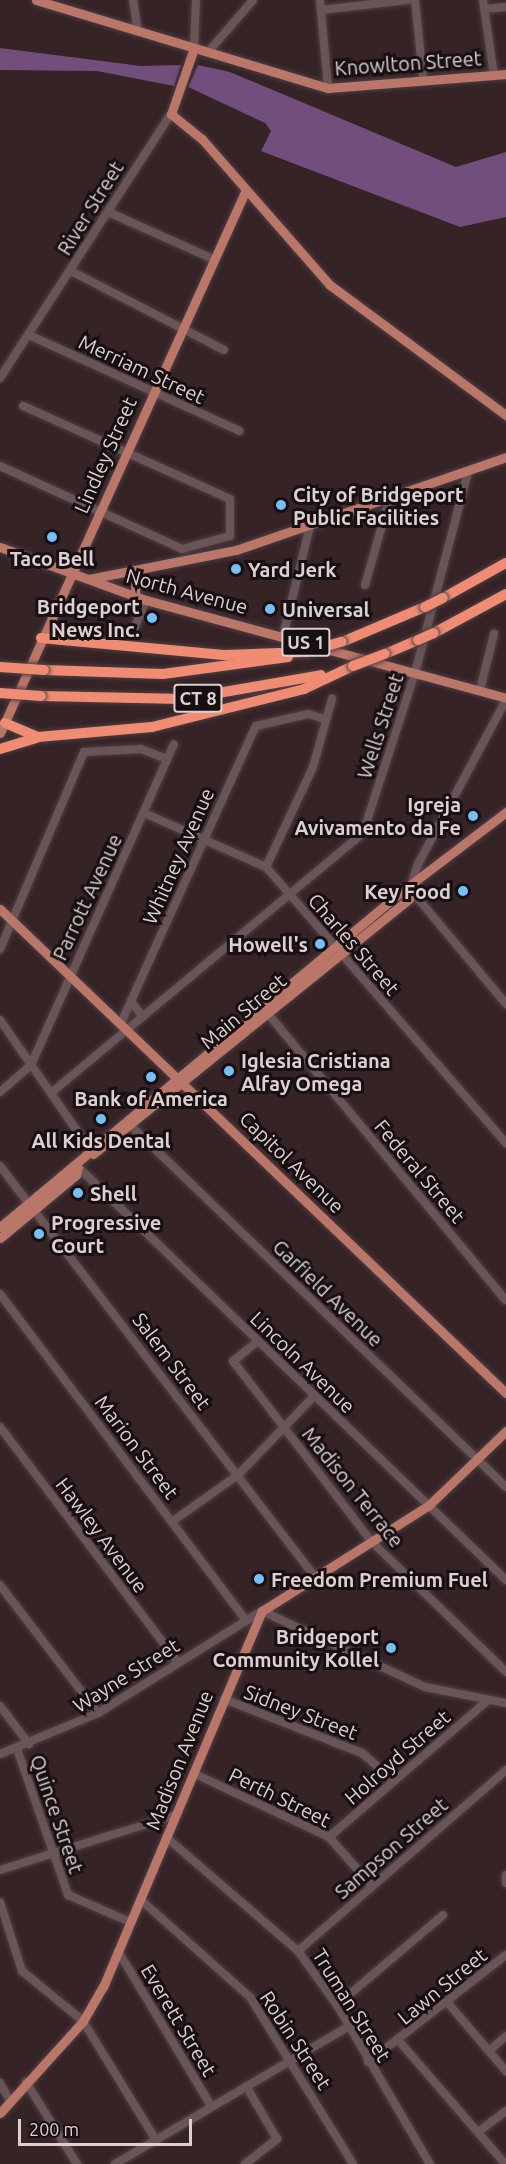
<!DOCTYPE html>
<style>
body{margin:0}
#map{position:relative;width:506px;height:2164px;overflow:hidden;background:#352326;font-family:Ubuntu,sans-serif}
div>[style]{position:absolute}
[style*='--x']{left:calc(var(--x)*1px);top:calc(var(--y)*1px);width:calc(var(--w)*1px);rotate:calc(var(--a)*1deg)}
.water>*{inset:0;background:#724e7d}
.roads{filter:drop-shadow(0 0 2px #4e3f42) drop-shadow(0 0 2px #4e3f42)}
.minor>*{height:8px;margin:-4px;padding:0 4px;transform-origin:4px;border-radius:4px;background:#695557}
.major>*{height:9px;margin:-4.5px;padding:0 4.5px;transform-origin:4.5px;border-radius:4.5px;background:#ba7668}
.highway>*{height:10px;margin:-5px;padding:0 5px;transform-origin:5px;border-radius:5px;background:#f08c74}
.bridges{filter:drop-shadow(0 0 2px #4e3f42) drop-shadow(0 0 2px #4e3f42)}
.highway-bridge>*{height:10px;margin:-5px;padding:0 5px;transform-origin:5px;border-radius:5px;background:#f08c74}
.dots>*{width:16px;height:16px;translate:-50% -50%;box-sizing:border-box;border:3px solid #170f10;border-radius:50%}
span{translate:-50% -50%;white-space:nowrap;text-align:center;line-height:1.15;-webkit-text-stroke:6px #170f10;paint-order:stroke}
.shield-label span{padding:2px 4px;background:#170f10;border:2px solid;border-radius:4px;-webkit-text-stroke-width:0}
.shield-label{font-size:18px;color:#dcd0d2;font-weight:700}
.street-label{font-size:20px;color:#dcd0d2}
.poi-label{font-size:20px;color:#dcd0d2;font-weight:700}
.left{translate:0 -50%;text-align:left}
.right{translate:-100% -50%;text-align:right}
.scale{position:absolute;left:18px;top:2119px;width:174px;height:27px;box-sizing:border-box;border:3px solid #dcd0d2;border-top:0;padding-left:8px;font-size:18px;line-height:21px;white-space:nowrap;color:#dcd0d2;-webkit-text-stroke:4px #170f10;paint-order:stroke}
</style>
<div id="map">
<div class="water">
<i style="clip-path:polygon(0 48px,141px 66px,181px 65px,174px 86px,97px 71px,0 70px)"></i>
<i style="clip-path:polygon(198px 65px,230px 72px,456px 167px,506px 152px,506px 217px,460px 227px,261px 151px,271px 131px,265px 123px,188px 87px)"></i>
</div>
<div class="roads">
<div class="minor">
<i style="--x:133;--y:0;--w:31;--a:81"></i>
<i style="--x:320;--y:0;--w:88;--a:84.8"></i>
<i style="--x:415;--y:0;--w:78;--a:84.1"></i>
<i style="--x:483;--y:0;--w:76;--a:81.7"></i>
<i style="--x:484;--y:9;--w:22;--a:-5"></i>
<i style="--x:321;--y:10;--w:87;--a:-6.6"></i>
<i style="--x:194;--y:48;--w:48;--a:-87.6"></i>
<i style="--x:209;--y:51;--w:67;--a:-49.2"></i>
<i style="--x:108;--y:212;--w:113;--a:24.1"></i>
<i style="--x:71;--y:271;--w:172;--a:27.3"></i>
<i style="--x:31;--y:336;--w:229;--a:24.5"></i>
<i style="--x:0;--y:378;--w:315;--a:-57.1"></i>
<i style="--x:0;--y:466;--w:200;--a:24.5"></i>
<i style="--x:182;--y:549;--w:50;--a:-15.2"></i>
<i style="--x:230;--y:536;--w:37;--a:-90"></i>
<i style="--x:230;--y:499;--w:227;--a:-155.8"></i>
<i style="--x:365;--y:585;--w:87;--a:-74.1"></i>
<i style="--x:135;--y:627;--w:29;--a:-68"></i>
<i style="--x:283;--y:636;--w:113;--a:-76.2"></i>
<i style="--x:480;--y:690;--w:58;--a:-76"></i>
<i style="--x:506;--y:700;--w:186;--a:118.2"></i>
<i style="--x:418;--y:864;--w:26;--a:108"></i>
<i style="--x:410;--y:889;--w:150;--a:50.1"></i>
<i style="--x:144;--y:813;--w:133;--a:23.9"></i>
<i style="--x:266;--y:867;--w:366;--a:49"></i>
<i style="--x:266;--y:867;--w:110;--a:-64.8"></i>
<i style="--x:313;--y:767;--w:71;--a:-74.4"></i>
<i style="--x:0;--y:949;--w:214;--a:-66.9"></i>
<i style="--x:84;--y:752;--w:57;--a:-3"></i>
<i style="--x:141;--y:749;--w:28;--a:21"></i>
<i style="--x:131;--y:1001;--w:19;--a:54"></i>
<i style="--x:264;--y:1009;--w:378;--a:50.3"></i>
<i style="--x:0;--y:1020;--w:163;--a:55.2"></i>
<i style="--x:121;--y:1023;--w:326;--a:-65.6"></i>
<i style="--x:256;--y:726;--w:53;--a:-13"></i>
<i style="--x:308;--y:714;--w:19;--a:16"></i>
<i style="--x:0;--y:1092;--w:41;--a:-41.1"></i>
<i style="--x:31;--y:1065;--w:351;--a:-66"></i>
<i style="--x:51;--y:1093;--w:406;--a:-39.8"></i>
<i style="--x:363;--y:833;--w:168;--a:-72"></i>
<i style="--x:415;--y:673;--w:208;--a:-75.2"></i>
<i style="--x:127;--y:1122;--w:526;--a:43.92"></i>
<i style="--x:0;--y:1166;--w:518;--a:52.53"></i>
<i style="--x:78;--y:1167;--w:595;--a:43.98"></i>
<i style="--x:0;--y:1294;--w:408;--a:53"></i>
<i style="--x:258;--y:1341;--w:32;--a:141"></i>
<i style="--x:233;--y:1361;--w:228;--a:52.5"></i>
<i style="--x:372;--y:1542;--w:187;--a:44.1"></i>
<i style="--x:0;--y:1427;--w:295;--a:52.9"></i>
<i style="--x:173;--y:1521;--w:80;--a:-35.3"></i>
<i style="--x:238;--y:1475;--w:110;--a:-46.1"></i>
<i style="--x:0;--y:1585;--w:161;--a:52.6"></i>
<i style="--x:224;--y:1699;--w:148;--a:21.4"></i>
<i style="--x:362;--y:1753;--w:41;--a:41.1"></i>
<i style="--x:0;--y:1706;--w:48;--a:52.7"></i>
<i style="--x:17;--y:1749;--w:155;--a:70.7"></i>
<i style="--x:68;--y:1895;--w:68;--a:23.5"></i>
<i style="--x:0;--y:1754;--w:106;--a:-22.7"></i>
<i style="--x:98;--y:1713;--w:193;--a:-31.9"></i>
<i style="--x:262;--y:1611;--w:180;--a:25"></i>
<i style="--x:425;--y:1687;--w:83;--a:11.2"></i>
<i style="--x:193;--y:1773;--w:150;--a:25.2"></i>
<i style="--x:329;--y:1837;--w:64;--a:48.8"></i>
<i style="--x:166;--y:1837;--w:174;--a:40.8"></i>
<i style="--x:298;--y:1951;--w:67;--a:54.2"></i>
<i style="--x:337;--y:2005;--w:184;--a:59.7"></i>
<i style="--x:329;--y:1837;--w:208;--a:-40.7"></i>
<i style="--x:0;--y:1870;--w:183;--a:-17.4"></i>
<i style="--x:506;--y:1875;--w:8;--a:90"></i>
<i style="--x:141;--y:1900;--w:146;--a:41.7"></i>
<i style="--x:250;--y:1997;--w:196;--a:58.3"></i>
<i style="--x:0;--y:1902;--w:72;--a:72.3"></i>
<i style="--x:22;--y:1971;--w:79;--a:39.3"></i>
<i style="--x:83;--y:2021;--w:140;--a:58.5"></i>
<i style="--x:118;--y:1951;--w:181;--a:59"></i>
<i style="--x:298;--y:1951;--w:276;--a:-41"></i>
<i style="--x:447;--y:2002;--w:91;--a:49.5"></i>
<i style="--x:337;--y:2005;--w:139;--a:-40.3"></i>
<i style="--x:399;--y:2041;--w:162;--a:49.2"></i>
<i style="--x:490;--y:2050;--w:21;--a:-41"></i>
<i style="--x:368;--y:2062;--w:175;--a:-37.8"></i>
<i style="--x:26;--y:2082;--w:97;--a:58.1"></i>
<i style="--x:0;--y:2083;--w:21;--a:61"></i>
<i style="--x:478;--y:2132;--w:35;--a:-37"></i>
<i style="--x:115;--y:2164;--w:270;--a:-30.5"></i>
<i style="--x:245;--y:2164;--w:41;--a:-38"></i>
<i style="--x:277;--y:2139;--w:61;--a:-120.3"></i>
</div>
<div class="major">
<i style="--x:36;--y:0;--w:305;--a:16.8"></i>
<i style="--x:328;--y:88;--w:179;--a:-4.5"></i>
<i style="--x:194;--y:48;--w:70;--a:109.2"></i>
<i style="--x:171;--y:114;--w:40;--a:39"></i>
<i style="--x:202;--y:139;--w:194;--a:48.8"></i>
<i style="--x:330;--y:285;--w:219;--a:36.5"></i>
<i style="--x:0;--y:547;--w:155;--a:20"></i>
<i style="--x:146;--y:600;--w:373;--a:15.2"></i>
<i style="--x:89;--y:579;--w:150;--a:-11.2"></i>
<i style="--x:236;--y:550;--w:286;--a:-19"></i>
<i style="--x:135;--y:596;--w:25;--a:-88"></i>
<i style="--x:0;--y:733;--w:594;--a:-65.64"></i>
<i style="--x:0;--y:909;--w:700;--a:43.73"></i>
<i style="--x:93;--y:1154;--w:406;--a:-38.9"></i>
<i style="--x:409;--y:899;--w:10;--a:-84"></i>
<i style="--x:0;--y:1227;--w:524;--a:-39.89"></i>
<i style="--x:402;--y:891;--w:131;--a:-37.2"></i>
<i style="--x:0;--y:1238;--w:99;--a:-39.7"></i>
<i style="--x:76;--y:1175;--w:8;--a:-76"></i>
<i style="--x:0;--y:2113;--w:124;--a:-47.9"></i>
<i style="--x:83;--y:2021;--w:39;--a:-60"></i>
<i style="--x:103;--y:1987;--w:408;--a:-67.1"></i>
<i style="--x:262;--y:1611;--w:198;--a:-32.4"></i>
<i style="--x:429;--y:1505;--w:107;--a:-43.9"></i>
</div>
<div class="highway">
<i style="--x:443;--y:598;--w:72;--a:-29.1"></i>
<i style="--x:434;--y:633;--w:82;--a:-28.4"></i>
<i style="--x:41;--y:638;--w:186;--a:5.3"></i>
<i style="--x:226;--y:655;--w:80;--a:-2.1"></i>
<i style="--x:342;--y:642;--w:90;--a:-22.9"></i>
<i style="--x:385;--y:654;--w:36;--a:-23"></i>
<i style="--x:44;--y:670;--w:119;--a:1.9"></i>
<i style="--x:163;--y:674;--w:126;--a:-7.7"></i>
<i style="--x:41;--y:696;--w:143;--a:1.2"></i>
<i style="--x:184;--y:699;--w:139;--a:-9.9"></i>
<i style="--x:5;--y:723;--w:36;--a:23"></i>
<i style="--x:38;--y:737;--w:114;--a:-5"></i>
<i style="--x:152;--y:727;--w:157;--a:-14"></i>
<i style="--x:304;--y:689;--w:54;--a:-25.1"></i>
<i style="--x:0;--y:749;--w:38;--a:-17"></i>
</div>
</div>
<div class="bridges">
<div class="highway-bridge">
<i style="--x:425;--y:607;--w:20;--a:-27"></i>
<i style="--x:418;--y:640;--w:17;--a:-24"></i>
<i style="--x:306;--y:652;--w:37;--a:-16"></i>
<i style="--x:353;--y:666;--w:34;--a:-21"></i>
<i style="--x:0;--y:667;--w:44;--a:3.9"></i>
<i style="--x:0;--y:693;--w:41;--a:4.2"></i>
</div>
</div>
<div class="dots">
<i style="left:281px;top:505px;background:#76c0f7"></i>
<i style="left:52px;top:537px;background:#76c0f7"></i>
<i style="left:236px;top:569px;background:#76c0f7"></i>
<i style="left:270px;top:609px;background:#76c0f7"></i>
<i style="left:152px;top:618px;background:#76c0f7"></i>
<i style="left:473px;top:816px;background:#76c0f7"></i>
<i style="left:463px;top:891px;background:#76c0f7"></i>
<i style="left:320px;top:944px;background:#76c0f7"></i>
<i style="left:229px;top:1071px;background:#76c0f7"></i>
<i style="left:151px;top:1077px;background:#76c0f7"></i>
<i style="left:101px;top:1119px;background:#76c0f7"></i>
<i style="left:78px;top:1193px;background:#76c0f7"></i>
<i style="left:39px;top:1234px;background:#76c0f7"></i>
<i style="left:259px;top:1579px;background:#76c0f7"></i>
<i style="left:391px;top:1648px;background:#76c0f7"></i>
</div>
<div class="shield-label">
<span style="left:306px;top:642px">US 1</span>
<span style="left:198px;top:698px">CT 8</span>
</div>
<div class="street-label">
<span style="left:408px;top:63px;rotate:-4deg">Knowlton Street</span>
<span style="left:90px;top:208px;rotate:-58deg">River Street</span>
<span style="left:142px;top:369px;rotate:25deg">Merriam Street</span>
<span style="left:105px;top:455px;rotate:-66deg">Lindley Street</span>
<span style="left:187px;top:591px;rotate:15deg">North Avenue</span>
<span style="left:380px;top:726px;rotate:-72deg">Wells Street</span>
<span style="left:178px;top:856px;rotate:-66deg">Whitney Avenue</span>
<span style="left:87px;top:897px;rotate:-65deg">Parrott Avenue</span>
<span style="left:354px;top:944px;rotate:49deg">Charles Street</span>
<span style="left:243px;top:1011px;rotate:-40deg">Main Street</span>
<span style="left:292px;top:1162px;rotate:44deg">Capitol Avenue</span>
<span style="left:420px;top:1171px;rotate:50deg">Federal Street</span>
<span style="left:328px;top:1293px;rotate:44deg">Garfield Avenue</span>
<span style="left:172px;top:1361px;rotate:53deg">Salem Street</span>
<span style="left:303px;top:1362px;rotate:44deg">Lincoln Avenue</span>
<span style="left:137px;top:1447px;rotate:53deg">Marion Street</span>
<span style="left:353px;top:1487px;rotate:51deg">Madison Terrace</span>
<span style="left:102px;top:1535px;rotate:53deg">Hawley Avenue</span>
<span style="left:126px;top:1675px;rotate:-32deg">Wayne Street</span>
<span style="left:301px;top:1712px;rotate:21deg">Sidney Street</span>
<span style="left:397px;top:1757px;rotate:-41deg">Holroyd Street</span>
<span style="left:179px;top:1760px;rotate:-68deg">Madison Avenue</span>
<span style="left:280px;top:1797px;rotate:26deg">Perth Street</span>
<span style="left:57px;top:1814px;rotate:71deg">Quince Street</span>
<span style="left:391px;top:1848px;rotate:-41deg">Sampson Street</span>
<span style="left:442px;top:1986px;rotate:-39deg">Lawn Street</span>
<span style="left:352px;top:2005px;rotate:58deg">Truman Street</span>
<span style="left:179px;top:2020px;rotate:59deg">Everett Street</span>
<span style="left:296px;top:2040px;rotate:57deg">Robin Street</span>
</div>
<div class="poi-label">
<span class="left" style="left:293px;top:506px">City of Bridgeport<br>Public Facilities</span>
<span style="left:52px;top:558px">Taco Bell</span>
<span class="left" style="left:248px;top:569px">Yard Jerk</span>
<span class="right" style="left:140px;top:618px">Bridgeport<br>News Inc.</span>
<span class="left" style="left:282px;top:609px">Universal</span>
<span class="right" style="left:461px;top:816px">Igreja<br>Avivamento da Fe</span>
<span class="right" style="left:451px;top:891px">Key Food</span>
<span class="right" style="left:308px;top:944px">Howell's</span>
<span class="left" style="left:241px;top:1072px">Iglesia Cristiana<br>Alfay Omega</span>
<span style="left:151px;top:1098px">Bank of America</span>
<span style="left:101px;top:1140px">All Kids Dental</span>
<span class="left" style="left:90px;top:1193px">Shell</span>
<span class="left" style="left:51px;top:1234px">Progressive<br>Court</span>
<span class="left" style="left:271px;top:1579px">Freedom Premium Fuel</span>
<span class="right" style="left:379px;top:1648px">Bridgeport<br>Community Kollel</span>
</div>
<div class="scale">200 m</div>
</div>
